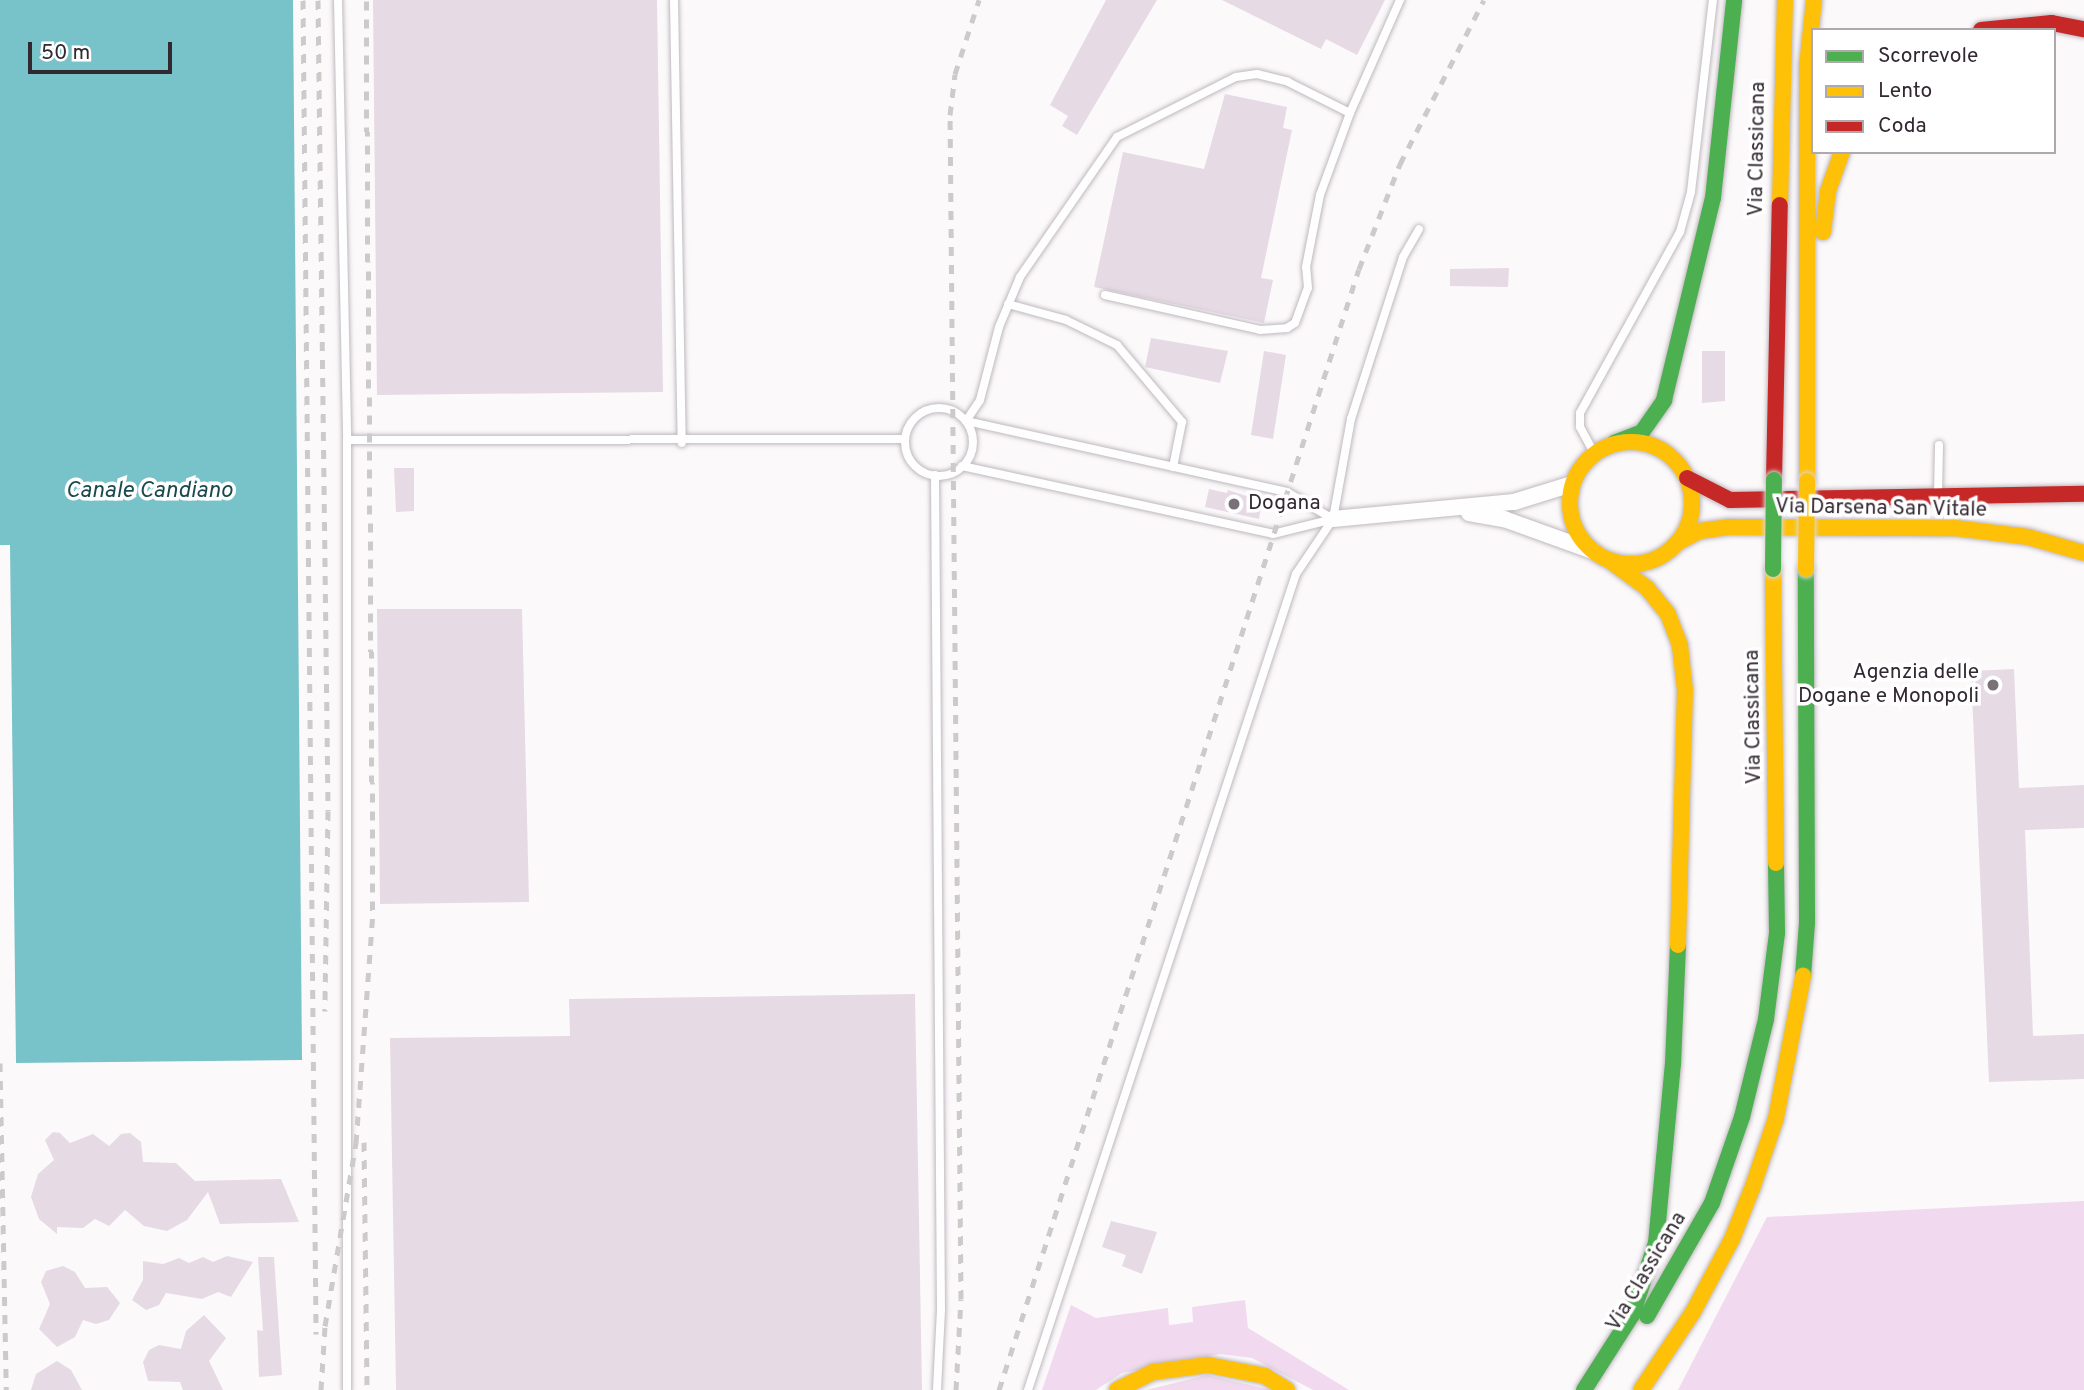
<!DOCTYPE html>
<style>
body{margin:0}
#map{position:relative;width:2084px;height:1390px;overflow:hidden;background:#fcf9fb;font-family:Overpass,sans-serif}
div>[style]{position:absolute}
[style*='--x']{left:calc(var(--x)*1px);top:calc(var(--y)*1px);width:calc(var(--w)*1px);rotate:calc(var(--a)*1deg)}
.green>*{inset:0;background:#f1daef}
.water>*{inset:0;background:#78c2c9}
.building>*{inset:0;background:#e6dae5}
.roads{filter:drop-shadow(0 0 2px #bfb9be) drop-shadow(0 0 2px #bfb9be)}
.lane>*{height:8px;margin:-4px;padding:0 4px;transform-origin:4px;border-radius:4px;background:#fffefe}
.lane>.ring{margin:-4px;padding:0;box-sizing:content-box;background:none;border:8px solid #fffefe;border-radius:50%}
.street>*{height:16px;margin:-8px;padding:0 8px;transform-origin:8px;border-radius:8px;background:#fffefe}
.fast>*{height:16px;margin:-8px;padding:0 8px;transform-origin:8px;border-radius:8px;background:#4caf50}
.slow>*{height:16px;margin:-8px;padding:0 8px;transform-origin:8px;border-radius:8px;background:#ffc107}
.slow>.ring{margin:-8px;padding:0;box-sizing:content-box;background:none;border:16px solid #ffc107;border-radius:50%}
.jam>*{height:16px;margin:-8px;padding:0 8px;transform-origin:8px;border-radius:8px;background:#c62828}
.rail>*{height:5px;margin-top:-2.5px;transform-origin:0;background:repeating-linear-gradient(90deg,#cccacb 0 9px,transparent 0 18px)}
.bridges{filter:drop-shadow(0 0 2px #d9d6d8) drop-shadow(0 0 2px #d9d6d8)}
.fast-bridge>*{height:16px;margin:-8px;padding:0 8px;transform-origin:8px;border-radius:8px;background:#4caf50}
.slow-bridge>*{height:16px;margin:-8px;padding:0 8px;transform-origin:8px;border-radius:8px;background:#ffc107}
.dots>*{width:19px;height:19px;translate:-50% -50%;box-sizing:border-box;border:4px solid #fff;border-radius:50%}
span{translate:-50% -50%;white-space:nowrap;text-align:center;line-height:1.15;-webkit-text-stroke:7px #fff;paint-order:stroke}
.street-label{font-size:21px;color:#322831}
.poi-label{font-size:21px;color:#322831}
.left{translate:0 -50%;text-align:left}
.right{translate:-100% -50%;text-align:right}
.water-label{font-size:23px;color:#1a4a4d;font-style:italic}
.legend{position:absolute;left:1811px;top:28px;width:245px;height:126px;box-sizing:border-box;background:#fff;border:2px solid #ada9ad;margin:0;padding:9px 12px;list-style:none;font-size:21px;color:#322831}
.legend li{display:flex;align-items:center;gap:14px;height:35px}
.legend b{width:35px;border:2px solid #ada9ad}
.scale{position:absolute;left:28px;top:42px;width:144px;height:32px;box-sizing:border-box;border:4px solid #322831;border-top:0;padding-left:9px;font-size:21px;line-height:24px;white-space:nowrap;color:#322831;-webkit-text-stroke:5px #fff;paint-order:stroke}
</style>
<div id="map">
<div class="green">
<i style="clip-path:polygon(2084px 1201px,2084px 1390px,1678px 1390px,1767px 1217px)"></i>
<i style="clip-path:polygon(1245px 1300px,1248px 1328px,1349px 1390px,1313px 1390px,1252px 1358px,1220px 1354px,1122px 1373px,1096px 1390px,1042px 1390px,1071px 1305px,1096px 1318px,1168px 1308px,1169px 1325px,1193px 1322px,1192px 1307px)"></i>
<i style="clip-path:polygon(1207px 1375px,1271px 1390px,1146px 1390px)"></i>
</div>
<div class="water">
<i style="clip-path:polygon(0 0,293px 0,302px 1060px,16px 1063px,10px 545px,0 545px)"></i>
</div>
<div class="building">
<i style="clip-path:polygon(373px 0,657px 0,663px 392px,377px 395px)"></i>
<i style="clip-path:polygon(1106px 0,1157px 0,1077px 135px,1062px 126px,1068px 116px,1050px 105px)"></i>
<i style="clip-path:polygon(1222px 0,1385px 0,1357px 55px,1326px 39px,1321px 49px)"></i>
<i style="clip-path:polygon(1225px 94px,1287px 107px,1283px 128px,1292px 130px,1261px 278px,1273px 280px,1264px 323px,1094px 287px,1123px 152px,1204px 169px)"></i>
<i style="clip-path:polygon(1509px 268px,1508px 287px,1450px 286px,1450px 269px)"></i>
<i style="clip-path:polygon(1151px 338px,1228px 351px,1220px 383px,1145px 367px)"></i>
<i style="clip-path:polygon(1264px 351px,1286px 355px,1273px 439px,1251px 435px)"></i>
<i style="clip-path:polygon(1702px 351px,1725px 351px,1725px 401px,1702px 403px)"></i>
<i style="clip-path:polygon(394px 468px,414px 468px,414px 511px,396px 512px)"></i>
<i style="clip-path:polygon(1209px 489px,1227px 493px,1228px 490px,1262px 501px,1259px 519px,1205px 507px)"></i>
<i style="clip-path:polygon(377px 609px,522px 609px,529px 902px,380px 904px)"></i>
<i style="clip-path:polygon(2014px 669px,2019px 788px,2084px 785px,2084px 828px,2025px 830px,2033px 1036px,2084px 1034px,2084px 1079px,1989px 1082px,1971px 671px)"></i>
<i style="clip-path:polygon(915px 994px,922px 1390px,396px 1390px,390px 1038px,570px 1036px,569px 999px)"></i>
<i style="clip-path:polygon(60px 1133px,70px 1143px,93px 1134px,109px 1146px,121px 1134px,130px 1133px,141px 1142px,143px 1162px,176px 1163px,195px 1181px,281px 1179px,299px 1222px,220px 1224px,208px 1192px,187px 1220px,167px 1231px,144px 1226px,125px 1210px,109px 1226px,95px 1219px,83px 1228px,57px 1227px,57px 1234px,39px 1219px,31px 1197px,38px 1174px,54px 1160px,45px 1140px,53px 1132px)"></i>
<i style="clip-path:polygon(1111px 1221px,1157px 1232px,1142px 1274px,1122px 1266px,1126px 1255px,1102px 1247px)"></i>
<i style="clip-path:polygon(227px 1256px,253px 1262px,231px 1297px,218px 1292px,202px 1299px,166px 1293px,159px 1305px,146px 1310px,132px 1300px,143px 1280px,143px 1261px,163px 1264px,179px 1258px,189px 1263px,203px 1257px,213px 1262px)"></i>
<i style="clip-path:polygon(258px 1257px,274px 1257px,282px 1375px,259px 1377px,257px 1330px,263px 1331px)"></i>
<i style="clip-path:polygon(63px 1266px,75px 1272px,85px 1288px,107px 1287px,120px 1303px,109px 1320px,96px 1324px,83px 1320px,75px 1337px,57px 1347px,39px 1329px,50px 1304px,41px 1282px,46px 1271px)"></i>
<i style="clip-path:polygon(204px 1315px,226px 1338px,209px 1361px,223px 1390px,183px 1390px,180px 1382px,148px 1381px,143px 1362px,149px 1350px,159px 1345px,181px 1349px,186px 1331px)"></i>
<i style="clip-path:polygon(57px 1361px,71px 1370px,82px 1390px,31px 1390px,36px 1374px)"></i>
</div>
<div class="roads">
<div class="lane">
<i style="--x:338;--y:0;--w:440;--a:88.8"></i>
<i style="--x:347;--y:440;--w:950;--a:90"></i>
<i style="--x:674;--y:0;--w:443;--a:89"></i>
<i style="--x:1105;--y:295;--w:159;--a:12.7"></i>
<i style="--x:1260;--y:330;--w:27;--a:-4"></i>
<i style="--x:1287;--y:328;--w:9;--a:-32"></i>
<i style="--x:1295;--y:323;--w:37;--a:-70"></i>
<i style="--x:1308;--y:288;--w:21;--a:-95"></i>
<i style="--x:1306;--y:267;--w:73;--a:-79"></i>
<i style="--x:1320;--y:195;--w:87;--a:-69.9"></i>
<i style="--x:1350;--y:113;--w:124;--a:-66.1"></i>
<i style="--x:1008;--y:304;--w:60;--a:15.4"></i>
<i style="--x:1066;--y:320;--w:57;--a:26.1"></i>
<i style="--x:1117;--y:345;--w:101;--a:49.8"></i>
<i style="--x:1182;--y:422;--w:46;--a:101.3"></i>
<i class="ring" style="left:905px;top:408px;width:60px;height:60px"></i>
<i style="--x:347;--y:440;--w:558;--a:-0.1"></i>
<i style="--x:1594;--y:453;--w:30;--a:-118"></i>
<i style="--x:1580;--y:427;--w:14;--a:-90"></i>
<i style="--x:1580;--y:413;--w:207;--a:-61.1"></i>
<i style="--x:1680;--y:232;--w:41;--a:-74.6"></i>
<i style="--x:1691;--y:192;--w:193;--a:-83.5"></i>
<i style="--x:962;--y:466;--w:318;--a:12.3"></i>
<i style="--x:1273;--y:534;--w:62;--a:-14"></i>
<i style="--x:935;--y:475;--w:835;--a:89.59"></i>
<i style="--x:941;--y:1310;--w:80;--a:92.9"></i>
<i style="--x:1938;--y:494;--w:49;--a:-88.8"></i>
<i style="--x:1333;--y:519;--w:53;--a:-149.6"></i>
<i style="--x:1287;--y:492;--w:329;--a:-167.5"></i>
<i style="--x:966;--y:421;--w:25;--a:-56"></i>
<i style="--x:980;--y:400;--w:75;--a:-75.4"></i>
<i style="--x:999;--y:327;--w:54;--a:-67.2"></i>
<i style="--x:1020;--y:277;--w:170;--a:-55.3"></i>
<i style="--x:1117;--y:137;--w:133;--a:-26.8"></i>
<i style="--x:1236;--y:77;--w:21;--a:-8"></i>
<i style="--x:1257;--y:74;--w:32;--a:14"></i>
<i style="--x:1288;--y:82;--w:69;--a:26.6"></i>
<i style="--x:1028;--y:1390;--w:859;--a:-71.82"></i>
<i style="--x:1296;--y:574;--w:66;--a:-56.1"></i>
<i style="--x:1333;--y:519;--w:102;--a:-79.8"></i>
<i style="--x:1351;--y:419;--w:170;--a:-72.2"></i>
<i style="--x:1403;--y:257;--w:32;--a:-60"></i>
</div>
<div class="street">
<i style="--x:1469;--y:513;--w:36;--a:10"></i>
<i style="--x:1504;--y:519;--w:95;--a:19.8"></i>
<i style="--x:1333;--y:519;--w:182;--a:-5.4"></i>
<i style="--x:1514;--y:502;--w:61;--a:-17.2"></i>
</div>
<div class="fast">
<i style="--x:1614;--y:443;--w:30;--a:-21"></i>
<i style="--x:1642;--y:432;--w:39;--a:-55"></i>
<i style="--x:1664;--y:400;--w:208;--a:-76.4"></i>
<i style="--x:1713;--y:198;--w:199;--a:-83.9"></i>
<i style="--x:1803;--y:976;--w:53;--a:-85.7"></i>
<i style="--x:1807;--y:923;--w:354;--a:-90.2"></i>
<i style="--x:1647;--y:1316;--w:130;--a:-60.1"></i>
<i style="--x:1712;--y:1203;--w:91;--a:-70.8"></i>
<i style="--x:1742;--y:1117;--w:101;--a:-76.2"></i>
<i style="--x:1766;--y:1019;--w:87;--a:-82.7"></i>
<i style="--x:1777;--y:933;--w:70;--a:-90.8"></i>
<i style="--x:1584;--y:1390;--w:89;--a:-57.4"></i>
<i style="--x:1632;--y:1315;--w:76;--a:-71.6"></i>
<i style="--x:1656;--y:1243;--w:180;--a:-84.6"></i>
<i style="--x:1673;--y:1064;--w:119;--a:-87.6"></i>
</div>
<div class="slow">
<i style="--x:1780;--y:205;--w:205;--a:-88.6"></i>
<i style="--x:1823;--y:232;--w:41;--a:-83"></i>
<i style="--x:1828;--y:191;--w:41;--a:-70.3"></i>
<i class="ring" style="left:1570px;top:442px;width:106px;height:106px"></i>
<i style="--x:1807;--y:481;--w:415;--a:-90"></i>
<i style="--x:1807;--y:66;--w:66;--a:-83.9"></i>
<i style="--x:1677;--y:543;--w:26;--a:-28"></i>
<i style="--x:1700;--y:531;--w:28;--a:-8"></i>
<i style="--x:1728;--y:527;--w:227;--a:0.3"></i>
<i style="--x:1955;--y:528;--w:74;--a:7"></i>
<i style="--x:2028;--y:537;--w:58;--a:15.9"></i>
<i style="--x:1609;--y:560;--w:47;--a:36.4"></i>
<i style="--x:1647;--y:588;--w:33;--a:51"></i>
<i style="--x:1668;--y:614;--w:34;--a:69"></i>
<i style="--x:1680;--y:646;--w:44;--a:83.5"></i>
<i style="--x:1685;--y:690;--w:255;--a:91.6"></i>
<i style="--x:1773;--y:569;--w:294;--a:89.4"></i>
<i style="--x:1117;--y:1390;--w:40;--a:-26.6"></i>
<i style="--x:1153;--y:1372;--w:55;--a:-7.3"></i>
<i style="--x:1208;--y:1365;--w:58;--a:10.9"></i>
<i style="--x:1265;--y:1376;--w:26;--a:32"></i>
<i style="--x:1641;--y:1390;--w:94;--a:-56.3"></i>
<i style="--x:1693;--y:1312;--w:83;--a:-61.9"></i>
<i style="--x:1732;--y:1239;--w:57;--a:-68.4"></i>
<i style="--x:1753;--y:1186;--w:72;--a:-71.3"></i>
<i style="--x:1776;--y:1118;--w:145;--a:-79.2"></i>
</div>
<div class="jam">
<i style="--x:1981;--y:30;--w:71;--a:-5.6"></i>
<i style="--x:2052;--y:23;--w:33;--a:11"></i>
<i style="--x:1687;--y:478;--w:48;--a:27.1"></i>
<i style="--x:1730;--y:500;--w:354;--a:-1"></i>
<i style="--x:1774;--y:480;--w:275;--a:-88.8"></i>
</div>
</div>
<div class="rail">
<i style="--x:303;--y:0;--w:1334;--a:89.44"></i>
<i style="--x:318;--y:0;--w:811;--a:89.29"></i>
<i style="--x:328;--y:811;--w:200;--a:90.9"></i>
<i style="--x:0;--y:1063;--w:327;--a:88.9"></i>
<i style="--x:364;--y:1142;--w:248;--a:89.3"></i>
<i style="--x:321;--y:1390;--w:64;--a:-86.4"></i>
<i style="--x:325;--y:1326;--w:186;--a:-80.4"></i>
<i style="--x:356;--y:1143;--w:234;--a:-85.8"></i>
<i style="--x:373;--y:910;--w:910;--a:-90.44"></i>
<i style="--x:956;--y:1390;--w:91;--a:-86.9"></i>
<i style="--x:961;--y:1299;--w:1184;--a:-90.53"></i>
<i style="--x:950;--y:115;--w:41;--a:-83"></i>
<i style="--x:955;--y:74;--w:78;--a:-72"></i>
<i style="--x:999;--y:1390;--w:1177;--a:-72.2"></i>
<i style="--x:1359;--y:269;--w:113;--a:-68.7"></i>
<i style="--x:1400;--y:164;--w:184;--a:-62.9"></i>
</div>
<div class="bridges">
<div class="fast-bridge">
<i style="--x:1773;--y:569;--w:89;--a:-89.4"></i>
</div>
<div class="slow-bridge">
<i style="--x:1806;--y:569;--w:88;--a:-89.3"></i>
</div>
</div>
<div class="dots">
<i style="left:1234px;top:504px;background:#797178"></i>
<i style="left:1993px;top:685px;background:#797178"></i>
</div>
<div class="street-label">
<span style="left:1758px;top:149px;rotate:-89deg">Via Classicana</span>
<span style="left:1881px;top:509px;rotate:1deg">Via Darsena San Vitale</span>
<span style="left:1754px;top:717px;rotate:-91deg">Via Classicana</span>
<span style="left:1647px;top:1272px;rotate:-59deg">Via Classicana</span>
</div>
<div class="poi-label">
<span class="left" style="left:1248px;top:504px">Dogana</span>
<span class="right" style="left:1979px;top:685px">Agenzia delle<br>Dogane e Monopoli</span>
</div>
<div class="water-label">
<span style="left:149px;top:492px">Canale Candiano</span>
</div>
<ul class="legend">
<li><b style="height:9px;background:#4caf50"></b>Scorrevole</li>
<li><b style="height:9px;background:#ffc107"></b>Lento</li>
<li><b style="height:9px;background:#c62828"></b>Coda</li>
</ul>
<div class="scale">50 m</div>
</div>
